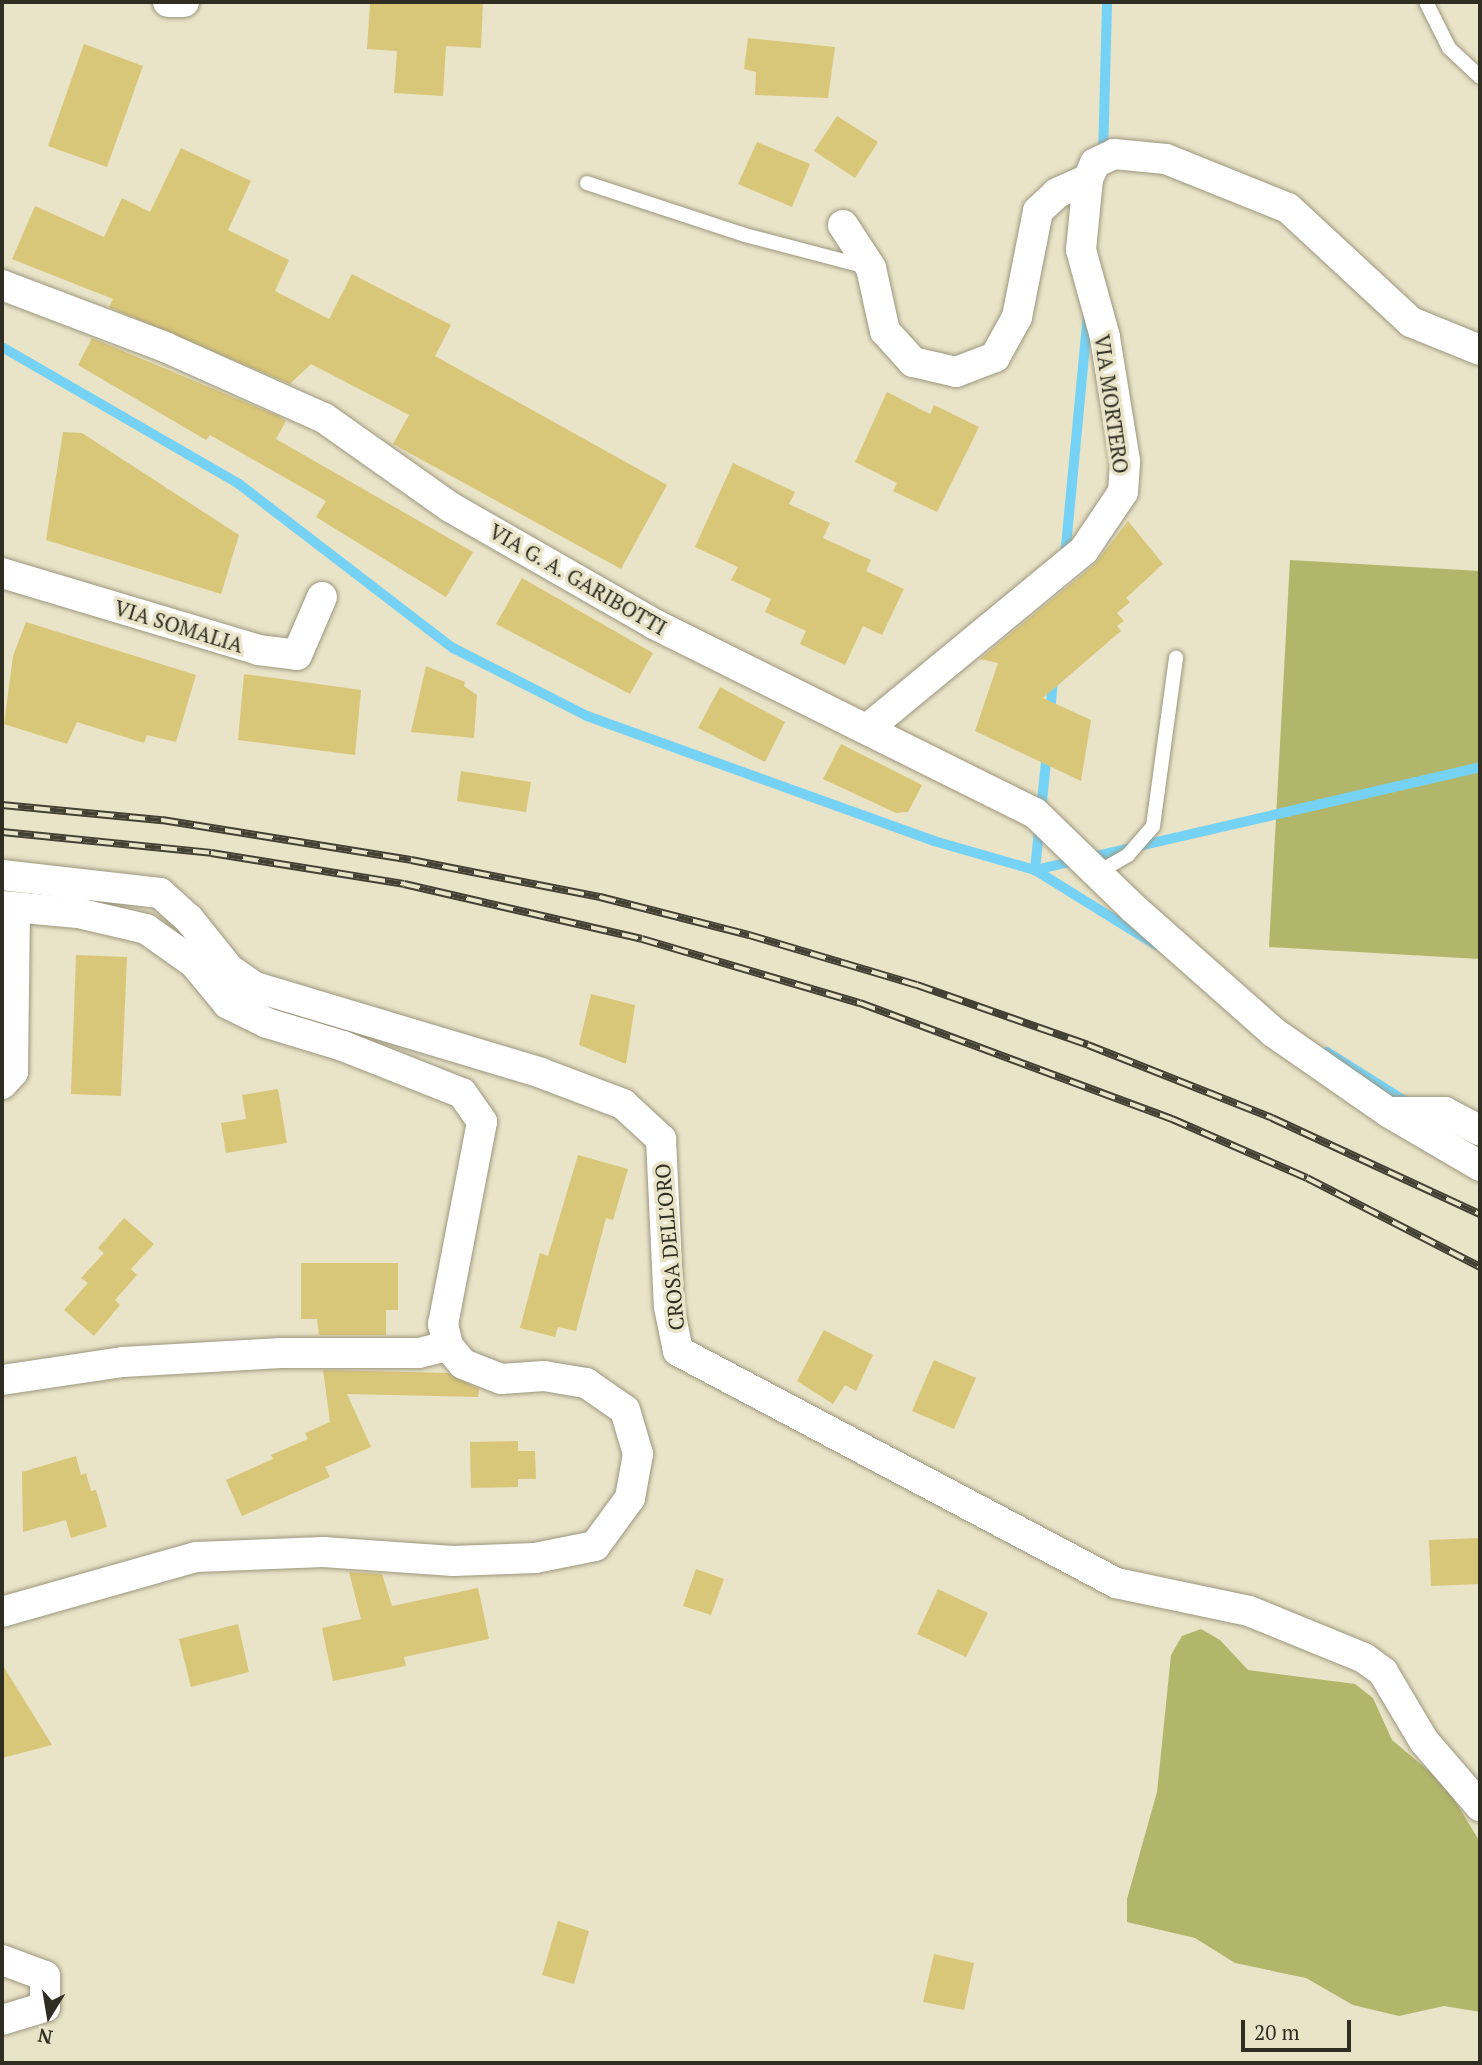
<!DOCTYPE html>
<style>
body{margin:0}
#map{position:relative;width:1482px;height:2065px;overflow:hidden;background:#e9e3c8;font-family:"PT Serif",serif}
div>[style]{position:absolute}
[style*='--x']{left:calc(var(--x)*1px);top:calc(var(--y)*1px);width:calc(var(--w)*1px);rotate:calc(var(--a)*1deg)}
.green>*{inset:0;background:#b1b66b}
.stream>*{height:10px;margin:-5px;padding:0 5px;transform-origin:5px;border-radius:5px;background:#76d2f5}
.building>*{inset:0;background:#d9c779}
.roads{filter:drop-shadow(0 0 2px #9c967d) drop-shadow(0 0 2px #9c967d)}
.service>*{height:14px;margin:-7px;padding:0 7px;transform-origin:7px;border-radius:7px;background:#fff}
.minor>*{height:30px;margin:-15px;padding:0 15px;transform-origin:15px;border-radius:15px;background:#fff}
.rail>*{height:8px;margin-top:-4px;transform-origin:0;background:repeating-linear-gradient(90deg,#e9e3c8 0 16px,#434034 0 32px);box-sizing:border-box;border-block:2px solid #434034}
span{translate:-50% -50%;white-space:nowrap;text-align:center;line-height:1.15;-webkit-text-stroke:7px #e9e3c8;paint-order:stroke}
.street-label{font-size:21px;color:#302e23}
.frame{position:absolute;inset:0;border:4px solid #302e23;pointer-events:none}
.north{position:absolute;left:14px;top:1981px;width:70px;height:70px;-webkit-text-stroke:5px #e9e3c8;paint-order:stroke;rotate:191deg;font-size:19px;font-weight:700;line-height:28px;text-align:center;color:#302e23}
.north::after{content:'';display:block;margin:auto;width:24px;height:32px;background:#302e23;clip-path:polygon(50% 0,100% 100%,50% 72%,0 100%)}
.scale{position:absolute;left:1241px;top:2020px;width:110px;height:32px;box-sizing:border-box;border:4px solid #302e23;border-top:0;padding-left:9px;font-size:21px;line-height:24px;white-space:nowrap;color:#302e23;-webkit-text-stroke:5px #e9e3c8;paint-order:stroke}
</style>
<div id="map">
<div class="green">
<i style="clip-path:polygon(1290px 560px,1480px 571px,1480px 959px,1269px 947px)"></i>
<i style="clip-path:polygon(1201px 1629px,1220px 1640px,1248px 1670px,1355px 1684px,1373px 1698px,1392px 1740px,1442px 1782px,1454px 1799px,1480px 1842px,1480px 2012px,1444px 2006px,1399px 2016px,1353px 2005px,1306px 1978px,1235px 1963px,1195px 1938px,1127px 1922px,1127px 1899px,1157px 1792px,1171px 1655px,1182px 1636px)"></i>
</div>
<div class="stream">
<i style="--x:1103;--y:157;--w:155;--a:-88.5"></i>
<i style="--x:2;--y:347;--w:274;--a:30"></i>
<i style="--x:239;--y:484;--w:270;--a:37.5"></i>
<i style="--x:453;--y:648;--w:150;--a:26.9"></i>
<i style="--x:587;--y:716;--w:369;--a:19.8"></i>
<i style="--x:934;--y:841;--w:105;--a:16"></i>
<i style="--x:1035;--y:870;--w:142;--a:31.8"></i>
<i style="--x:1065;--y:557;--w:246;--a:-84.6"></i>
<i style="--x:1050;--y:714;--w:36;--a:-85"></i>
<i style="--x:1035;--y:870;--w:120;--a:-84.2"></i>
<i style="--x:1035;--y:870;--w:457;--a:-13"></i>
<i style="--x:1327;--y:1052;--w:99;--a:32.2"></i>
<i style="--x:1463;--y:1137;--w:20;--a:33"></i>
</div>
<div class="building">
<i style="clip-path:polygon(396px 2px,483px 2px,481px 48px,446px 46px,443px 96px,394px 93px,397px 51px,367px 49px,370px 4px)"></i>
<i style="clip-path:polygon(748px 38px,835px 47px,828px 98px,755px 95px,756px 72px,744px 69px)"></i>
<i style="clip-path:polygon(84px 44px,143px 66px,107px 167px,48px 146px)"></i>
<i style="clip-path:polygon(837px 116px,878px 142px,855px 178px,814px 151px)"></i>
<i style="clip-path:polygon(757px 142px,810px 164px,792px 207px,738px 184px)"></i>
<i style="clip-path:polygon(181px 148px,251px 181px,228px 230px,289px 260px,275px 291px,329px 319px,352px 274px,451px 325px,435px 356px,667px 485px,621px 569px,393px 444px,409px 415px,311px 364px,290px 384px,109px 307px,113px 299px,12px 259px,35px 206px,104px 237px,122px 198px,150px 212px)"></i>
<i style="clip-path:polygon(92px 338px,278px 416px,286px 421px,276px 439px,473px 552px,446px 597px,316px 517px,326px 501px,210px 435px,206px 440px,78px 365px)"></i>
<i style="clip-path:polygon(887px 392px,930px 414px,934px 405px,979px 427px,937px 512px,893px 491px,897px 483px,855px 462px)"></i>
<i style="clip-path:polygon(63px 432px,82px 433px,239px 535px,221px 594px,46px 540px)"></i>
<i style="clip-path:polygon(733px 463px,795px 492px,789px 504px,830px 523px,823px 538px,871px 560px,866px 571px,904px 589px,882px 635px,863px 626px,845px 665px,800px 644px,806px 631px,765px 612px,771px 599px,731px 580px,738px 567px,695px 547px)"></i>
<i style="clip-path:polygon(1128px 521px,1163px 564px,1126px 598px,1130px 602px,1117px 613px,1124px 621px,1117px 626px,1121px 631px,1043px 698px,1091px 720px,1081px 781px,975px 731px,998px 663px,980px 659px,1095px 564px)"></i>
<i style="clip-path:polygon(522px 578px,653px 653px,630px 694px,496px 624px)"></i>
<i style="clip-path:polygon(26px 622px,196px 675px,176px 742px,147px 735px,144px 743px,77px 722px,67px 744px,4px 724px,13px 656px)"></i>
<i style="clip-path:polygon(426px 666px,465px 682px,464px 686px,477px 695px,474px 738px,411px 732px)"></i>
<i style="clip-path:polygon(244px 674px,361px 690px,355px 755px,238px 740px)"></i>
<i style="clip-path:polygon(720px 687px,785px 722px,765px 762px,698px 728px)"></i>
<i style="clip-path:polygon(841px 744px,922px 785px,908px 812px,896px 813px,823px 779px)"></i>
<i style="clip-path:polygon(461px 771px,531px 782px,526px 812px,457px 801px)"></i>
<i style="clip-path:polygon(76px 955px,127px 957px,121px 1096px,71px 1094px)"></i>
<i style="clip-path:polygon(591px 994px,635px 1005px,626px 1064px,579px 1045px)"></i>
<i style="clip-path:polygon(278px 1089px,287px 1143px,226px 1153px,221px 1123px,246px 1119px,242px 1095px)"></i>
<i style="clip-path:polygon(578px 1155px,628px 1169px,613px 1220px,606px 1218px,576px 1331px,558px 1327px,555px 1337px,520px 1328px,540px 1253px,548px 1256px)"></i>
<i style="clip-path:polygon(124px 1218px,154px 1244px,131px 1269px,137px 1275px,115px 1300px,120px 1305px,94px 1336px,64px 1310px,88px 1283px,81px 1278px,104px 1253px,98px 1248px)"></i>
<i style="clip-path:polygon(301px 1263px,398px 1263px,398px 1310px,386px 1310px,386px 1335px,319px 1335px,317px 1319px,301px 1319px)"></i>
<i style="clip-path:polygon(824px 1330px,873px 1355px,856px 1391px,845px 1385px,833px 1404px,797px 1381px)"></i>
<i style="clip-path:polygon(934px 1360px,976px 1378px,954px 1429px,912px 1411px)"></i>
<i style="clip-path:polygon(323px 1370px,448px 1373px,479px 1389px,478px 1397px,347px 1394px,371px 1447px,325px 1467px,330px 1477px,242px 1516px,226px 1480px,273px 1459px,271px 1455px,308px 1439px,305px 1433px,330px 1422px)"></i>
<i style="clip-path:polygon(518px 1441px,518px 1451px,535px 1451px,536px 1479px,518px 1479px,518px 1487px,471px 1488px,470px 1442px)"></i>
<i style="clip-path:polygon(76px 1456px,81px 1475px,86px 1473px,91px 1491px,96px 1490px,107px 1527px,71px 1538px,66px 1520px,23px 1532px,22px 1472px)"></i>
<i style="clip-path:polygon(1480px 1538px,1480px 1584px,1431px 1586px,1429px 1540px)"></i>
<i style="clip-path:polygon(696px 1569px,724px 1579px,711px 1615px,683px 1606px)"></i>
<i style="clip-path:polygon(349px 1572px,382px 1574px,392px 1606px,478px 1588px,489px 1639px,404px 1657px,406px 1666px,333px 1681px,322px 1628px,361px 1619px)"></i>
<i style="clip-path:polygon(938px 1589px,988px 1613px,966px 1657px,917px 1634px)"></i>
<i style="clip-path:polygon(238px 1624px,249px 1672px,191px 1687px,179px 1639px)"></i>
<i style="clip-path:polygon(2px 1664px,52px 1745px,2px 1758px)"></i>
<i style="clip-path:polygon(558px 1921px,589px 1931px,574px 1984px,542px 1975px)"></i>
<i style="clip-path:polygon(934px 1954px,974px 1963px,964px 2010px,923px 2002px)"></i>
</div>
<div class="roads">
<div class="service">
<i style="--x:1426;--y:2;--w:51;--a:63.4"></i>
<i style="--x:1449;--y:48;--w:42;--a:43.1"></i>
<i style="--x:587;--y:183;--w:166;--a:18.2"></i>
<i style="--x:745;--y:235;--w:126;--a:14.7"></i>
<i style="--x:1097;--y:873;--w:36;--a:-30"></i>
<i style="--x:1128;--y:855;--w:38;--a:-49"></i>
<i style="--x:1153;--y:826;--w:170;--a:-82.2"></i>
</div>
<div class="minor">
<i style="--x:168;--y:2;--w:16;--a:0"></i>
<i style="--x:843;--y:225;--w:51;--a:56.9"></i>
<i style="--x:871;--y:268;--w:65;--a:77.5"></i>
<i style="--x:885;--y:331;--w:42;--a:47.9"></i>
<i style="--x:913;--y:362;--w:44;--a:13.1"></i>
<i style="--x:956;--y:372;--w:42;--a:-21"></i>
<i style="--x:995;--y:357;--w:46;--a:-61.2"></i>
<i style="--x:1017;--y:317;--w:108;--a:-78.8"></i>
<i style="--x:1038;--y:211;--w:26;--a:-43"></i>
<i style="--x:1057;--y:193;--w:34;--a:-24"></i>
<i style="--x:2;--y:285;--w:174;--a:20.8"></i>
<i style="--x:165;--y:347;--w:174;--a:24.1"></i>
<i style="--x:324;--y:418;--w:154;--a:35.2"></i>
<i style="--x:450;--y:507;--w:235;--a:29.8"></i>
<i style="--x:654;--y:624;--w:425;--a:26.4"></i>
<i style="--x:1035;--y:813;--w:136;--a:44.1"></i>
<i style="--x:1133;--y:908;--w:187;--a:41.5"></i>
<i style="--x:1273;--y:1032;--w:140;--a:34.8"></i>
<i style="--x:1388;--y:1112;--w:107;--a:30.4"></i>
<i style="--x:2;--y:573;--w:267;--a:16.7"></i>
<i style="--x:258;--y:650;--w:39;--a:7"></i>
<i style="--x:297;--y:655;--w:63;--a:-66.7"></i>
<i style="--x:867;--y:729;--w:281;--a:-39.5"></i>
<i style="--x:1084;--y:550;--w:70;--a:-56.1"></i>
<i style="--x:1123;--y:492;--w:31;--a:-86"></i>
<i style="--x:1125;--y:461;--w:126;--a:-99.2"></i>
<i style="--x:1105;--y:337;--w:90;--a:-105.4"></i>
<i style="--x:1081;--y:250;--w:71;--a:-84.4"></i>
<i style="--x:1088;--y:179;--w:17;--a:-66"></i>
<i style="--x:1095;--y:163;--w:21;--a:-25"></i>
<i style="--x:1114;--y:154;--w:52;--a:5.5"></i>
<i style="--x:1166;--y:159;--w:131;--a:21.9"></i>
<i style="--x:1288;--y:208;--w:168;--a:42.8"></i>
<i style="--x:1411;--y:322;--w:74;--a:22.1"></i>
<i style="--x:2;--y:875;--w:159;--a:6.5"></i>
<i style="--x:160;--y:893;--w:39;--a:42"></i>
<i style="--x:189;--y:919;--w:64;--a:51.3"></i>
<i style="--x:229;--y:969;--w:32;--a:35"></i>
<i style="--x:255;--y:987;--w:299;--a:16.7"></i>
<i style="--x:541;--y:1073;--w:88;--a:20.7"></i>
<i style="--x:623;--y:1104;--w:52;--a:42.6"></i>
<i style="--x:661;--y:1139;--w:168;--a:87.3"></i>
<i style="--x:669;--y:1307;--w:45;--a:78.4"></i>
<i style="--x:678;--y:1351;--w:496;--a:27.9"></i>
<i style="--x:1116;--y:1583;--w:136;--a:11.9"></i>
<i style="--x:1249;--y:1611;--w:124;--a:22.2"></i>
<i style="--x:1364;--y:1658;--w:24;--a:36"></i>
<i style="--x:1383;--y:1672;--w:80;--a:59.3"></i>
<i style="--x:1424;--y:1741;--w:86;--a:49.3"></i>
<i style="--x:2;--y:906;--w:76;--a:5.3"></i>
<i style="--x:78;--y:913;--w:70;--a:13.2"></i>
<i style="--x:146;--y:929;--w:59;--a:35.3"></i>
<i style="--x:194;--y:963;--w:53;--a:50.3"></i>
<i style="--x:228;--y:1004;--w:43;--a:26"></i>
<i style="--x:267;--y:1023;--w:79;--a:16.8"></i>
<i style="--x:343;--y:1046;--w:128;--a:21.6"></i>
<i style="--x:462;--y:1093;--w:35;--a:55"></i>
<i style="--x:482;--y:1122;--w:206;--a:100.9"></i>
<i style="--x:443;--y:1324;--w:23;--a:77"></i>
<i style="--x:448;--y:1346;--w:23;--a:50"></i>
<i style="--x:463;--y:1364;--w:41;--a:21.5"></i>
<i style="--x:501;--y:1379;--w:43;--a:-4"></i>
<i style="--x:544;--y:1376;--w:43;--a:9.5"></i>
<i style="--x:586;--y:1383;--w:47;--a:34.7"></i>
<i style="--x:625;--y:1410;--w:46;--a:73.5"></i>
<i style="--x:638;--y:1454;--w:45;--a:100.3"></i>
<i style="--x:630;--y:1498;--w:59;--a:126.1"></i>
<i style="--x:595;--y:1546;--w:61;--a:168.7"></i>
<i style="--x:535;--y:1558;--w:82;--a:177.9"></i>
<i style="--x:453;--y:1561;--w:130;--a:-176"></i>
<i style="--x:323;--y:1552;--w:127;--a:177.7"></i>
<i style="--x:196;--y:1557;--w:202;--a:164.2"></i>
<i style="--x:2;--y:1084;--w:16;--a:-47"></i>
<i style="--x:13;--y:1072;--w:164;--a:-89.3"></i>
<i style="--x:1388;--y:1112;--w:57;--a:0"></i>
<i style="--x:1445;--y:1112;--w:40;--a:28"></i>
<i style="--x:2;--y:1380;--w:122;--a:-8.5"></i>
<i style="--x:123;--y:1362;--w:158;--a:-3.3"></i>
<i style="--x:281;--y:1353;--w:138;--a:0"></i>
<i style="--x:419;--y:1353;--w:30;--a:-14"></i>
<i style="--x:2;--y:1960;--w:46;--a:20.4"></i>
<i style="--x:45;--y:1976;--w:31;--a:90"></i>
<i style="--x:45;--y:2007;--w:45;--a:163.2"></i>
</div>
</div>
<div class="rail">
<i style="--x:2;--y:805;--w:161;--a:5.4"></i>
<i style="--x:162;--y:820;--w:252;--a:9.1"></i>
<i style="--x:411;--y:860;--w:193;--a:11.1"></i>
<i style="--x:600;--y:897;--w:154;--a:14.3"></i>
<i style="--x:749;--y:935;--w:175;--a:16.6"></i>
<i style="--x:917;--y:985;--w:181;--a:19.3"></i>
<i style="--x:1088;--y:1045;--w:198;--a:21.6"></i>
<i style="--x:1272;--y:1118;--w:229;--a:24.8"></i>
<i style="--x:2;--y:832;--w:210;--a:5.7"></i>
<i style="--x:211;--y:853;--w:195;--a:9.1"></i>
<i style="--x:404;--y:884;--w:244;--a:13"></i>
<i style="--x:642;--y:939;--w:227;--a:16.4"></i>
<i style="--x:860;--y:1003;--w:333;--a:20.4"></i>
<i style="--x:1172;--y:1119;--w:147;--a:23.6"></i>
<i style="--x:1307;--y:1178;--w:195;--a:27.2"></i>
</div>
<div class="street-label">
<span style="left:1112px;top:404px;rotate:82deg">VIA MORTERO</span>
<span style="left:578px;top:579px;rotate:30deg">VIA G. A. GARIBOTTI</span>
<span style="left:179px;top:626px;rotate:17deg">VIA SOMALIA</span>
<span style="left:669px;top:1247px;rotate:-95deg">CROSA DELL'ORO</span>
</div>
<div class="frame"></div>
<div class="north">N</div>
<div class="scale">20 m</div>
</div>
